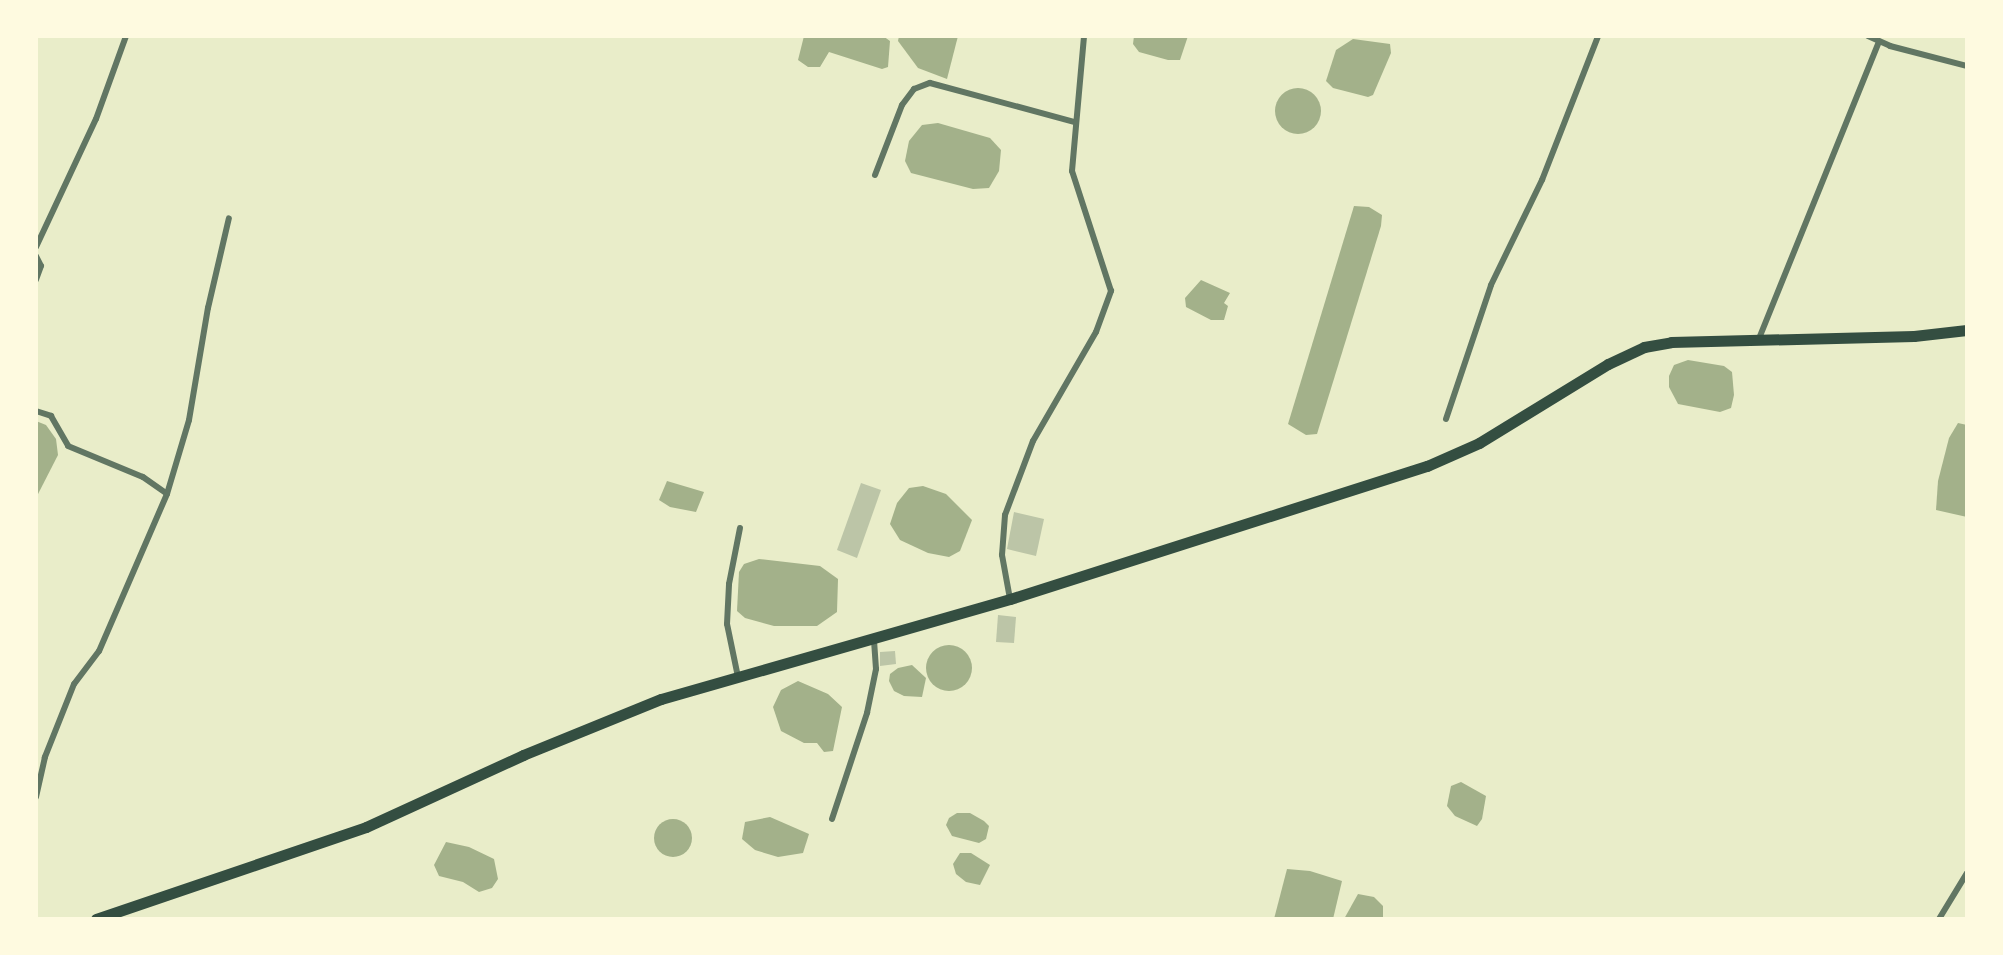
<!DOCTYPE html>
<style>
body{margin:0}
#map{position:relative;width:2003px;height:955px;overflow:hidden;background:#e9edc9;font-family:"Times New Roman",serif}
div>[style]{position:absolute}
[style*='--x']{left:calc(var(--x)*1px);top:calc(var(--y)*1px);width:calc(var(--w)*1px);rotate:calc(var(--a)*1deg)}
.water>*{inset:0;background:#a3b18a}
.round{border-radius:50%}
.building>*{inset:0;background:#bcc5a7}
.minor>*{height:6px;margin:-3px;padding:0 3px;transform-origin:3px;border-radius:3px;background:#617663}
.trunk>*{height:11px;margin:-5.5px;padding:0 5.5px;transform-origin:5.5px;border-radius:5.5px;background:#344e41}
span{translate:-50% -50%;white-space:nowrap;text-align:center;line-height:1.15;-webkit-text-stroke:6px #fefae0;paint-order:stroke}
.frame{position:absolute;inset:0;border:38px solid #fefae0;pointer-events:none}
</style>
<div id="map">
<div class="water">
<i style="clip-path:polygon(804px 36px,883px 36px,890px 41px,888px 67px,882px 69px,829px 52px,820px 67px,808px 67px,798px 60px)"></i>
<i style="clip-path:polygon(899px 36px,958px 36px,947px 79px,918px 68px,898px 41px)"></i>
<i style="clip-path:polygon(1134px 36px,1188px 36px,1180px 60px,1168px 60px,1139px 52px,1133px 44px)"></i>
<i style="clip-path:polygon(1353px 39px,1390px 44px,1391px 53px,1373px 95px,1368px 97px,1333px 88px,1326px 81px,1336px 50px)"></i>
<i class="round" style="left:1275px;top:88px;width:46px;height:46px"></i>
<i style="clip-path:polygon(938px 123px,990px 138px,1001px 150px,999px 171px,989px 188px,973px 189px,911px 173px,905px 161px,909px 141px,922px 125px)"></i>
<i style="clip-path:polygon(1354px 206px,1369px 207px,1382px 215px,1381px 226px,1317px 434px,1306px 435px,1288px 424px)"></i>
<i style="clip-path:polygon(1201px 280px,1230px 293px,1224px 303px,1228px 306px,1224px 320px,1211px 320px,1186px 307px,1185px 298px)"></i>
<i style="clip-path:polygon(1688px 360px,1724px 366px,1732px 372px,1734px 395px,1731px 408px,1720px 412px,1678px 404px,1669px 387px,1669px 376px,1674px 365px)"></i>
<i style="clip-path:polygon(36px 421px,46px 425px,56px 439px,58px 455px,36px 498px)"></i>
<i style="clip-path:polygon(1958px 423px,1967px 425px,1967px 517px,1936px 510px,1938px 481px,1949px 438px)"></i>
<i style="clip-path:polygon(667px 481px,704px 492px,696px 512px,670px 507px,659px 500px)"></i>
<i style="clip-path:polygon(923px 486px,946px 494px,972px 520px,960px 551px,949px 557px,928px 553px,900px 540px,890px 524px,897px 503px,909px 488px)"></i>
<i style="clip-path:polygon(759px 559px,820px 566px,838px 579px,837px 612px,817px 626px,774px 626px,745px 618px,737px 611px,739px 572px,744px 564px)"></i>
<i class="round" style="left:926px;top:645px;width:46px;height:46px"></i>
<i style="clip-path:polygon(912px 665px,926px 678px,922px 697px,904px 696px,894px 691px,889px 681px,890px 674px,898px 668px)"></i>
<i style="clip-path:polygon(798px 681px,828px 694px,842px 707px,833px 751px,824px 752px,817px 743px,804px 743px,781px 731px,773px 707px,781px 690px)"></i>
<i style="clip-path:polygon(1461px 782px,1486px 796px,1482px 819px,1477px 826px,1455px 816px,1447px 806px,1451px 786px)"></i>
<i style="clip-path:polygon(957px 813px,970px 813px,984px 821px,989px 826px,986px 839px,979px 843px,952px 836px,946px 825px,949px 818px)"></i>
<i style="clip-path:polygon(770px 817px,809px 834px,803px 853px,778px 857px,755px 850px,742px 839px,745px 822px)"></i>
<i class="round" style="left:654px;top:819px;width:38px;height:38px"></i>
<i style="clip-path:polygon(446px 842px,469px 847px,494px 859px,498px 879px,492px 888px,479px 892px,463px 882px,439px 876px,434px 865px)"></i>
<i style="clip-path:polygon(960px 853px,971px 853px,990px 865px,980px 885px,966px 882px,956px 874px,953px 864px)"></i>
<i style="clip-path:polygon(1287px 869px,1310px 871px,1342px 881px,1333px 919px,1274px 919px)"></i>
<i style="clip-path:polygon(1358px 894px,1374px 897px,1383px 906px,1383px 919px,1344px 919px)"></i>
</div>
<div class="building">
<i style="clip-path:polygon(861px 483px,881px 490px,857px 558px,837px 550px)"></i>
<i style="clip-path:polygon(1014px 512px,1044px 519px,1036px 556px,1007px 549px)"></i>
<i style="clip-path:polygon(998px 615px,1016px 617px,1014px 643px,996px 642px)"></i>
<i style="clip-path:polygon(895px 651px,896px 664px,880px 666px,880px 652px)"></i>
</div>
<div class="minor">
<i style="--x:1868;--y:36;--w:24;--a:24"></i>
<i style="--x:1890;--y:46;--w:80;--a:14.6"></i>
<i style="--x:875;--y:175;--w:75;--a:-68.9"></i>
<i style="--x:902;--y:105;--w:20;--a:-53"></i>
<i style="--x:914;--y:89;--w:17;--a:-21"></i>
<i style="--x:930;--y:83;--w:150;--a:15.1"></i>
<i style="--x:36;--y:247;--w:141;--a:-64.9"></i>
<i style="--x:96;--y:119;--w:88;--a:-70.1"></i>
<i style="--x:36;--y:256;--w:11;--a:63"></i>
<i style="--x:41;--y:266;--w:15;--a:110"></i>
<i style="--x:1758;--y:341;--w:323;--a:-68"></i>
<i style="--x:36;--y:411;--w:16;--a:18"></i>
<i style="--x:51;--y:416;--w:34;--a:60"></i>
<i style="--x:68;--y:446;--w:81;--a:22.5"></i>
<i style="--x:143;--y:477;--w:29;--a:35"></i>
<i style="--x:167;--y:494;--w:171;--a:113.4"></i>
<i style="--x:99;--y:651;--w:41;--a:127.1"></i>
<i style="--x:74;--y:684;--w:79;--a:111.7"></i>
<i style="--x:45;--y:757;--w:41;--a:102.7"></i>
<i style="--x:1446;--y:419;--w:141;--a:-71.4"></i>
<i style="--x:1491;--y:285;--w:117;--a:-64.1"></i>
<i style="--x:1542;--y:180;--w:155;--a:-68.7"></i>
<i style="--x:167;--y:494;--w:77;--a:-73.4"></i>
<i style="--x:189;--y:420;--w:114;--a:-80.4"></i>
<i style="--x:208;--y:308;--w:92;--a:-76.9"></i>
<i style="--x:1010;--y:599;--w:45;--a:-100.3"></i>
<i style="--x:1002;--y:555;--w:40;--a:-85.7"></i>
<i style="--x:1005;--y:515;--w:79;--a:-69.3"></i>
<i style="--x:1033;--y:441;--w:126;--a:-60"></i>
<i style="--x:1096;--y:332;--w:44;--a:-69.9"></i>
<i style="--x:1111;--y:291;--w:126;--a:-108"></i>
<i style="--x:1072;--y:171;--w:136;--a:-84.9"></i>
<i style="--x:738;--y:677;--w:54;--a:-101.7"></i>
<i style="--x:727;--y:624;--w:40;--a:-87.1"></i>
<i style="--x:729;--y:584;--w:57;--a:-78.9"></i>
<i style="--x:832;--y:819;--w:112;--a:-71.7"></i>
<i style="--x:867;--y:713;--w:45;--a:-78.4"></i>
<i style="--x:876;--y:669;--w:31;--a:-94"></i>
<i style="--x:1939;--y:919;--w:54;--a:-58.7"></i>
</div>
<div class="trunk">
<i style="--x:96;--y:919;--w:285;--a:-18.8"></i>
<i style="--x:366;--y:827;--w:173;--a:-24.6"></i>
<i style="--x:523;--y:755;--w:149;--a:-22.1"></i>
<i style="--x:661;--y:699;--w:363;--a:-16"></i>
<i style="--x:1010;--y:599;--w:438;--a:-17.7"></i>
<i style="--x:1427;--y:466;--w:57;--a:-23.9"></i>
<i style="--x:1479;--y:443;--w:151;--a:-31.5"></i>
<i style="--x:1608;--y:364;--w:40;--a:-25"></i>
<i style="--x:1644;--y:347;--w:27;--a:-10"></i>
<i style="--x:1671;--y:342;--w:243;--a:-1.4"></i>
<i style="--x:1914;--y:336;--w:53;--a:-6.5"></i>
</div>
<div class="frame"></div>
</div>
